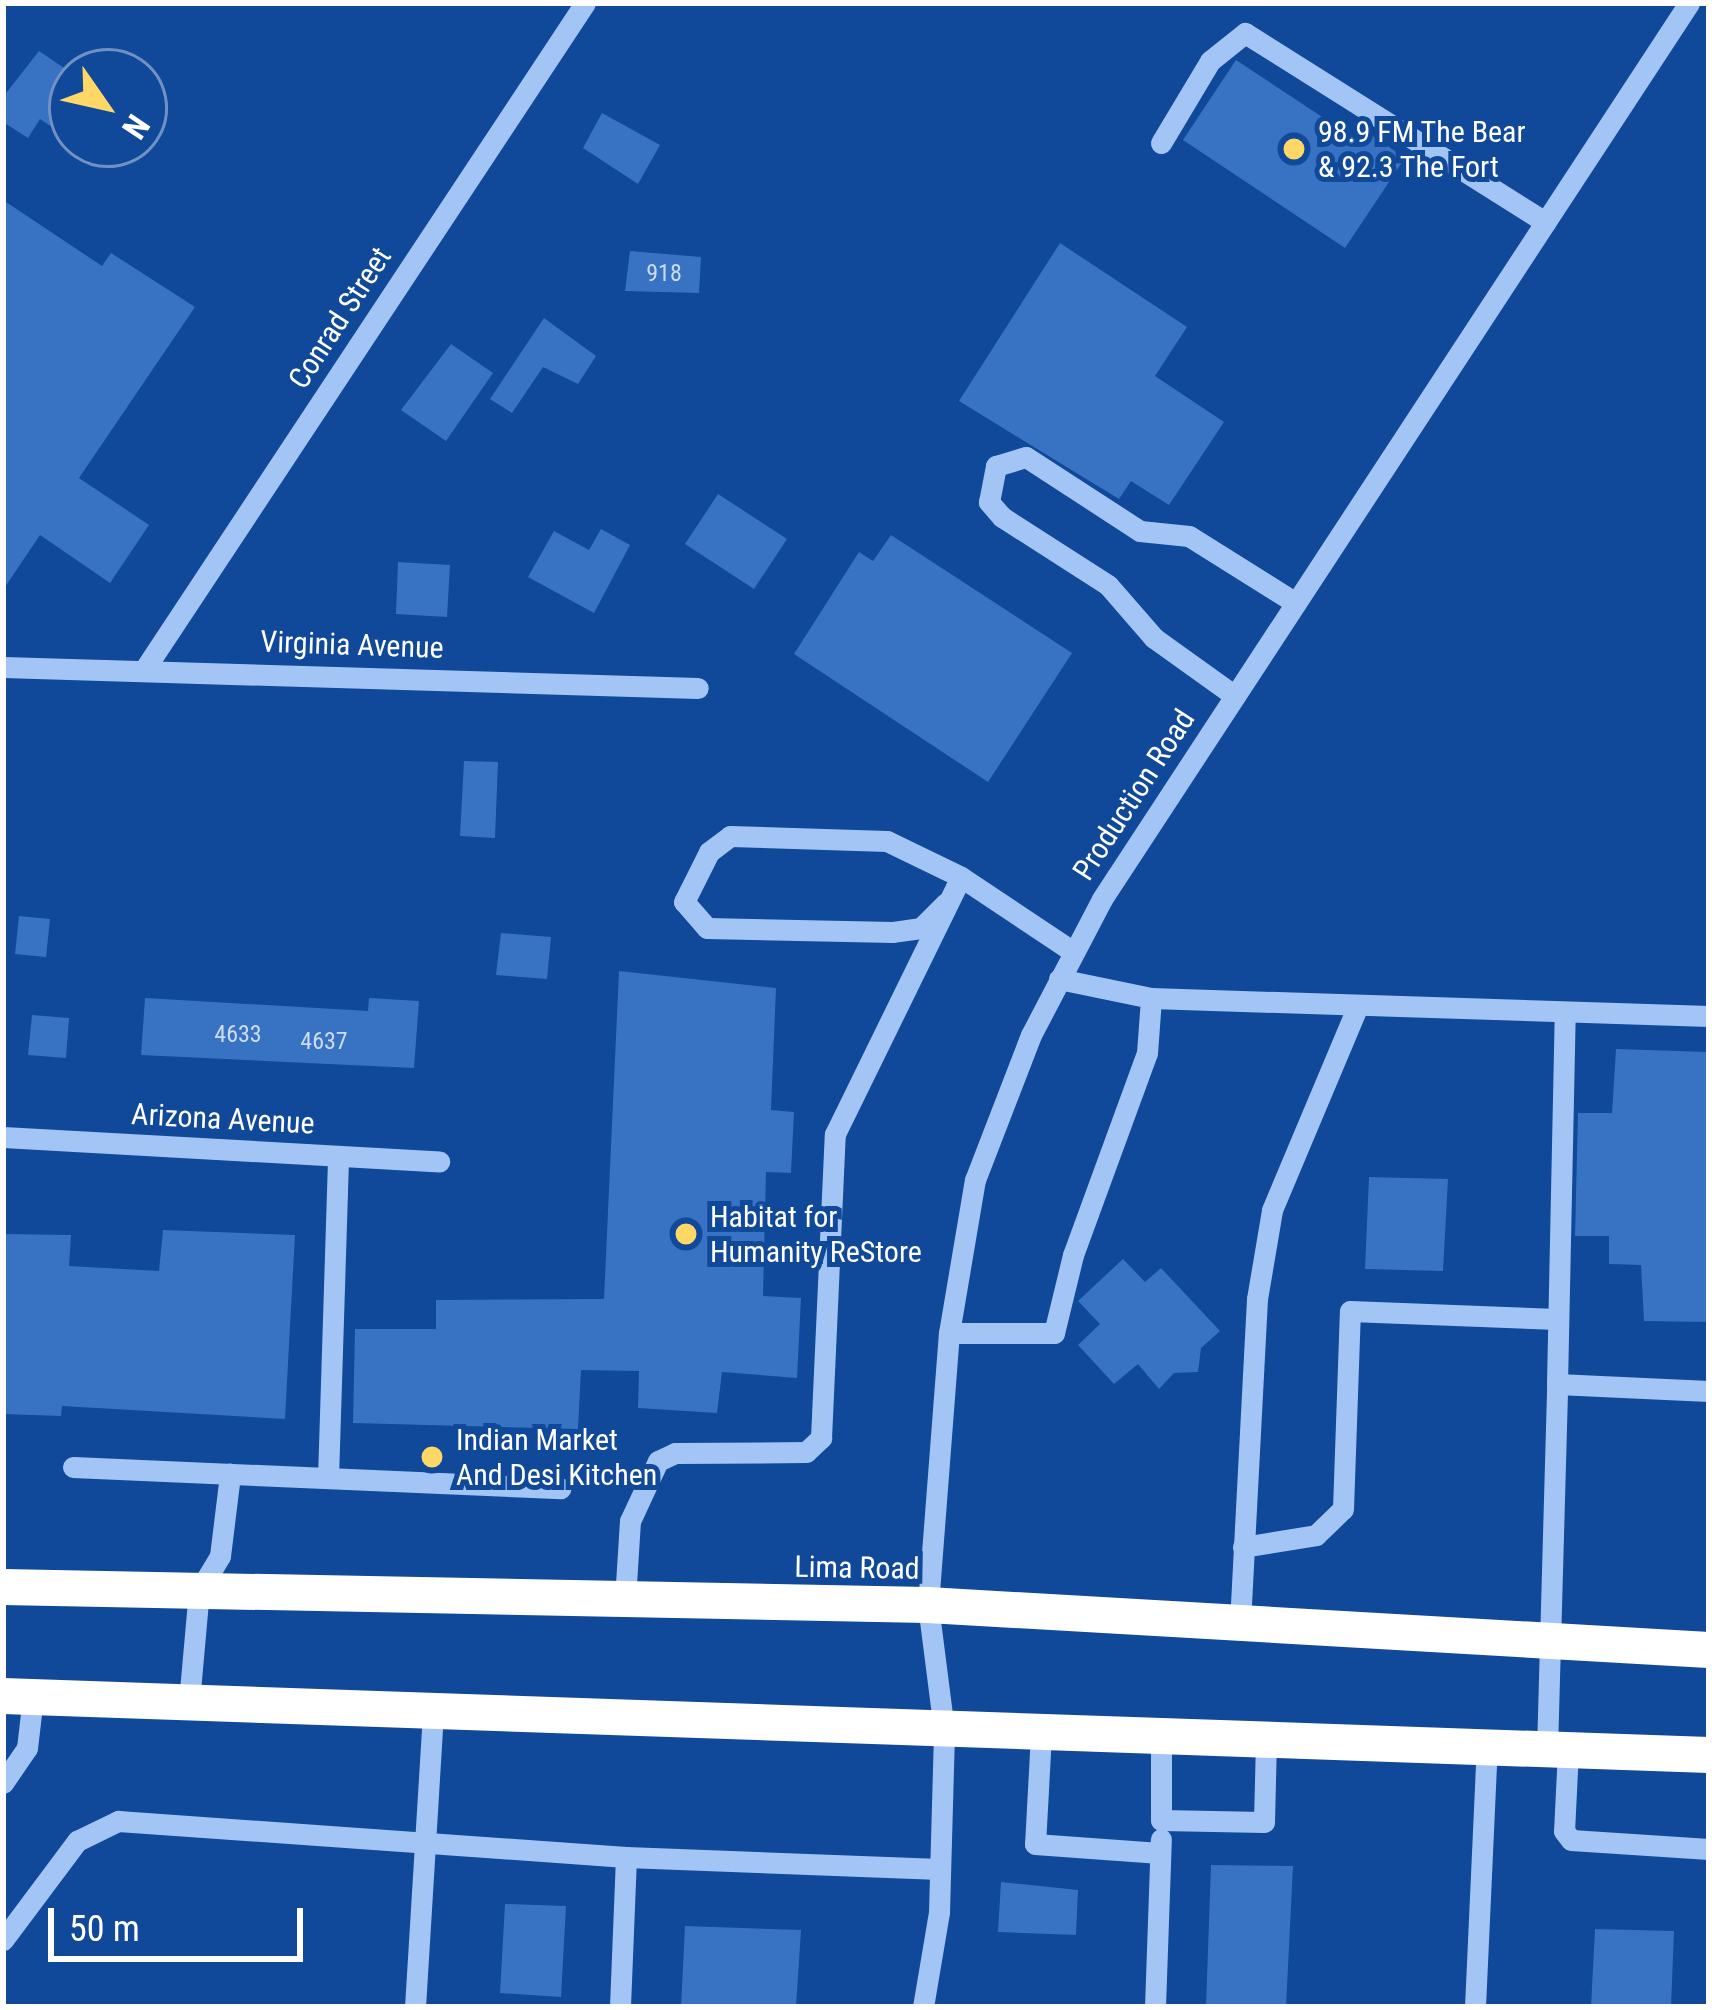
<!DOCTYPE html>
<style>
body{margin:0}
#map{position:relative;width:1712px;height:2010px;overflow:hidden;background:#10489a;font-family:"Roboto Condensed",sans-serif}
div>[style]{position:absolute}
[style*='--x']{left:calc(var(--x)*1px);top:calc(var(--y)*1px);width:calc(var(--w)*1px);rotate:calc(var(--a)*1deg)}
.building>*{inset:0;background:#3872c2}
.minor>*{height:21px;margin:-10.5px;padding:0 10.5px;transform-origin:10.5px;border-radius:10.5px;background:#a2c5f5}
.highway>*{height:36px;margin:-18px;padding:0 18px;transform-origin:18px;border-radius:18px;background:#fff}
.dots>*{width:33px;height:33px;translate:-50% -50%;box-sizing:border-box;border:6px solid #10489a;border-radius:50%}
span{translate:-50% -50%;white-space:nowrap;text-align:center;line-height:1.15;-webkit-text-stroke:10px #10489a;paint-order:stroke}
.number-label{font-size:24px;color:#cddcf0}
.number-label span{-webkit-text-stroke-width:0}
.poi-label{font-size:30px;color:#fff}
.left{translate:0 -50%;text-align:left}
.street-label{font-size:30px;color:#fff}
.frame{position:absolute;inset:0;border:6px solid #fff;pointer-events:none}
.north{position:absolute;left:48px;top:48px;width:120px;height:120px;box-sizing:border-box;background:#10489a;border:3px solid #7091c2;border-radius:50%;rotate:124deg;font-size:33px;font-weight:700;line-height:48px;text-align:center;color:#fff}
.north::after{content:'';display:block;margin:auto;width:42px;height:54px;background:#ffd766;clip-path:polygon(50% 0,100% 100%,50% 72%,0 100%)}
.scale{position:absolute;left:48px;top:1908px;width:255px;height:54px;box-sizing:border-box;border:6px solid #fff;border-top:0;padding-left:15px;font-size:36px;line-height:42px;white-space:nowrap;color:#fff;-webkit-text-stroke:9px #10489a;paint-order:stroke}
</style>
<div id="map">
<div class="building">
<i style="clip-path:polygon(39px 51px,70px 72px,59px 89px,71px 98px,52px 127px,40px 119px,28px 138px,3px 122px,3px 97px)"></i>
<i style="clip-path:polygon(1236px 60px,1354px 138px,1360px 127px,1405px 158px,1345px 248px,1183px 140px)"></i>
<i style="clip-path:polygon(602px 113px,660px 145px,638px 184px,583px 148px)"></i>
<i style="clip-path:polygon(3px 200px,102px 266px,111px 253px,195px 307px,79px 478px,149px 525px,110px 583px,40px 535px,3px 590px)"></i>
<i style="clip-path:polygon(1060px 243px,1187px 327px,1155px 376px,1224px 422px,1169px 505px,1131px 481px,1119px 499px,959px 401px)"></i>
<i style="clip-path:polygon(630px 251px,701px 257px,699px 293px,625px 291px)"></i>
<i style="clip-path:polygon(544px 318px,596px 356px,578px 384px,543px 367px,512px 413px,490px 399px)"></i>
<i style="clip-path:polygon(451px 344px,493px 373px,446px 441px,401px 410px)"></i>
<i style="clip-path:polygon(718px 494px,787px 539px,754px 589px,685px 544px)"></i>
<i style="clip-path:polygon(601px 529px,630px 545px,594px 613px,528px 577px,554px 531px,589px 550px)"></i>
<i style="clip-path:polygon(891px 535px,1072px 653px,988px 782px,794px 654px,859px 552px,873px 561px)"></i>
<i style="clip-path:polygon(398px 562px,450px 565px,447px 617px,396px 614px)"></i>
<i style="clip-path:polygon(464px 761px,498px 762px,495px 838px,460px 836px)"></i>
<i style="clip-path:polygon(19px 916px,50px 919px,46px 957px,15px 954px)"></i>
<i style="clip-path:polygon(501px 933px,551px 937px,547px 979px,496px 975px)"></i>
<i style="clip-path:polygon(619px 971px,776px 988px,771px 1110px,794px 1112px,791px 1173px,766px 1172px,763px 1296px,801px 1298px,797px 1378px,722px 1372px,717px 1413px,638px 1408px,639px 1371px,581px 1370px,578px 1429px,353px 1423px,355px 1329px,436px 1329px,436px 1300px,604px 1299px)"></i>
<i style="clip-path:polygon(145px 998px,368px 1011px,369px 998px,419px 1001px,414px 1068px,141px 1055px)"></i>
<i style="clip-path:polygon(32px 1015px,69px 1018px,66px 1058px,28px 1055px)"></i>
<i style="clip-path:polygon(1616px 1049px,1709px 1052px,1709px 1322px,1644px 1321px,1641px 1265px,1609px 1264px,1609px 1236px,1575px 1236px,1578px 1113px,1612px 1113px)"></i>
<i style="clip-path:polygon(1369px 1177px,1448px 1179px,1443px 1271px,1365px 1269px)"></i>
<i style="clip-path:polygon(163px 1230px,295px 1235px,285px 1419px,62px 1406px,61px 1416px,3px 1414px,3px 1234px,71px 1235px,69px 1266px,159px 1271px)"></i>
<i style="clip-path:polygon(1123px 1259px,1145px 1282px,1161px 1268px,1220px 1331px,1201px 1348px,1198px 1372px,1174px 1373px,1159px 1389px,1138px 1364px,1114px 1384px,1078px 1345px,1100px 1324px,1078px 1301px)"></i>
<i style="clip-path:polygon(1211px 1865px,1293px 1866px,1286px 2007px,1206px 2007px)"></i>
<i style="clip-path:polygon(1001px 1882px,1078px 1890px,1076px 1935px,998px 1932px)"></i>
<i style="clip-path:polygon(505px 1904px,566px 1906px,561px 1997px,500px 1993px)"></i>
<i style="clip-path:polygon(685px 1926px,801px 1930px,796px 2007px,681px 2007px)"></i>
<i style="clip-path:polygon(1595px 1929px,1674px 1931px,1671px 2007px,1591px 2007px)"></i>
</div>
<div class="minor">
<i style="--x:1161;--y:143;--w:96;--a:-59.1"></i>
<i style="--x:1210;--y:61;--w:45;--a:-38.7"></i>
<i style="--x:1245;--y:33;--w:355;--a:32.2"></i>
<i style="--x:3;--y:667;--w:695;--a:1.73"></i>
<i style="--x:146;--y:667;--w:796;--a:-56.53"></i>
<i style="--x:1235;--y:696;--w:100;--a:-144.4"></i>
<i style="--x:1154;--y:638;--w:70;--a:-131"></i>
<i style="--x:1108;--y:585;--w:126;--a:-147.3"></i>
<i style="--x:1002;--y:517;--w:20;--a:-131"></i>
<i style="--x:989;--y:502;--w:37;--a:-79"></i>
<i style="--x:996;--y:466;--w:31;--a:-17"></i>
<i style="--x:1026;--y:457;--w:136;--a:33"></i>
<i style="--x:1140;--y:531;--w:49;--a:5.8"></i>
<i style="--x:1189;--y:536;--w:126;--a:32.1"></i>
<i style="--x:946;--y:903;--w:35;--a:135"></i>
<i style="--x:921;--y:928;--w:28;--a:172"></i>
<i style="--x:893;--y:932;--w:186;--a:-178.8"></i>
<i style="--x:707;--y:928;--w:35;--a:-131"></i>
<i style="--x:684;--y:902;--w:56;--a:-63.4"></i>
<i style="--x:709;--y:852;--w:26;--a:-37"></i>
<i style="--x:730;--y:836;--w:157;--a:1.8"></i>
<i style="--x:887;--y:841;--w:82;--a:25.9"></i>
<i style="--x:961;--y:877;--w:133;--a:33.7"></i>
<i style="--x:1059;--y:979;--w:94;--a:11.7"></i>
<i style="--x:1151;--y:998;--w:558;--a:1.85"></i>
<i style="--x:3;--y:1137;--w:437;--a:3.2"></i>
<i style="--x:949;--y:1333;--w:105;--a:0"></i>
<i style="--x:1054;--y:1333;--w:80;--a:-76.3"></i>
<i style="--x:1073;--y:1255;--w:215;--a:-69.9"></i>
<i style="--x:1147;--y:1053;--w:55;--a:-85.8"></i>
<i style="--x:1557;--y:1384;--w:369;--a:-88.8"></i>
<i style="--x:73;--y:1467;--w:488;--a:2.5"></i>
<i style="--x:328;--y:1478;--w:322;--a:-88.2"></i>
<i style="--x:1243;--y:1547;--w:74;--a:-9.3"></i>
<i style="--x:1316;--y:1535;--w:37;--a:-44"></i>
<i style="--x:1343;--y:1509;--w:198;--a:-88"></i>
<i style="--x:1350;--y:1311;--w:208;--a:2.2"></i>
<i style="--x:625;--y:1600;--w:79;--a:-86.4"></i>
<i style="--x:630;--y:1521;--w:66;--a:-65"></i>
<i style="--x:658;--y:1461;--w:19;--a:-25"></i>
<i style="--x:675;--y:1453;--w:131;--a:-0.4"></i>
<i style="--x:806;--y:1452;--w:21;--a:-43"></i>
<i style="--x:821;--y:1438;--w:304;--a:-87.4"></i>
<i style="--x:835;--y:1134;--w:286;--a:-63.9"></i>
<i style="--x:1240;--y:1623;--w:324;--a:-87"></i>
<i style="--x:1257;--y:1299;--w:90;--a:-80.4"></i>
<i style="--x:1272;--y:1210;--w:222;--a:-67.2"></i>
<i style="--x:189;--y:1702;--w:111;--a:-84.9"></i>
<i style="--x:199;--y:1591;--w:41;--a:-59"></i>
<i style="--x:220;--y:1556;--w:83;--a:-83"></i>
<i style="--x:1041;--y:1734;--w:110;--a:93.1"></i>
<i style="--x:1035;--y:1844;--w:125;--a:4.1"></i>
<i style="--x:1161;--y:1737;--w:83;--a:90"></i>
<i style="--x:1161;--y:1820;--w:103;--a:1.1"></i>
<i style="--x:1264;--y:1822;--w:82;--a:-88.6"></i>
<i style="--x:1547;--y:1750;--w:366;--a:-88.4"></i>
<i style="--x:1557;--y:1384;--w:152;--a:2.6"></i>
<i style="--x:1568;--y:1750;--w:81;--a:92.8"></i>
<i style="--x:1564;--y:1831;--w:11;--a:52"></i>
<i style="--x:1571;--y:1840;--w:138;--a:3.7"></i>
<i style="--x:3;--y:1783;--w:42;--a:-55.6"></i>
<i style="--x:27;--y:1748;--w:51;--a:-83.3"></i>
<i style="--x:626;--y:1857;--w:314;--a:2.2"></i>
<i style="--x:3;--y:1940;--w:124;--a:-53.2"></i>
<i style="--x:77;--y:1841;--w:46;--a:-26"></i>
<i style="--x:118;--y:1821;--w:509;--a:4.05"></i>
<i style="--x:626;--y:1857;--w:150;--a:92.3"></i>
<i style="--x:415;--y:2007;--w:297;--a:-86.5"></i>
<i style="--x:923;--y:2007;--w:96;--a:-80.4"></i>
<i style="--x:939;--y:1912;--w:182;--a:-88.4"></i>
<i style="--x:944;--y:1730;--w:126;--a:-97.3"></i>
<i style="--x:928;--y:1605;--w:273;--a:-85.6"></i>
<i style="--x:949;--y:1333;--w:155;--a:-80.4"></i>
<i style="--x:975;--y:1180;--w:155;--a:-68.9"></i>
<i style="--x:1031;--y:1035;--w:153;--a:-62.4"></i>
<i style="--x:1102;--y:899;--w:1071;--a:-56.77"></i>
<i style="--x:1155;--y:2007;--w:168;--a:-88"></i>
<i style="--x:1475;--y:2007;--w:260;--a:-87.4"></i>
</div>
<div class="highway">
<i style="--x:3;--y:1587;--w:925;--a:1.11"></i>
<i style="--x:928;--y:1605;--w:782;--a:3.3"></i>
<i style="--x:3;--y:1696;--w:1707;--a:1.98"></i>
</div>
<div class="dots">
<i style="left:1294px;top:149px;background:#ffd766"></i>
<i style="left:686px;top:1234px;background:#ffd766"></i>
<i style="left:432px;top:1457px;background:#ffd766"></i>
</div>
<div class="number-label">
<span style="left:664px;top:274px">918</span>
<span style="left:238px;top:1035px">4633</span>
<span style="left:324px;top:1042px">4637</span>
</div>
<div class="poi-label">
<span class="left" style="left:1318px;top:149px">98.9 FM The Bear<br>&amp; 92.3 The Fort</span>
<span class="left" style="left:710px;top:1234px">Habitat for<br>Humanity ReStore</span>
<span class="left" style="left:456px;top:1457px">Indian Market<br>And Desi Kitchen</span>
</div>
<div class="street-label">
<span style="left:340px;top:318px;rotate:-57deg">Conrad Street</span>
<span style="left:352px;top:645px;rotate:2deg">Virginia Avenue</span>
<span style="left:1134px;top:795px;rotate:-57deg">Production Road</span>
<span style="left:223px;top:1119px;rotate:3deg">Arizona Avenue</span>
<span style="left:857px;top:1568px;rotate:1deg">Lima Road</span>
</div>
<div class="frame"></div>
<div class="north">N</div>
<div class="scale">50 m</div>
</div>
